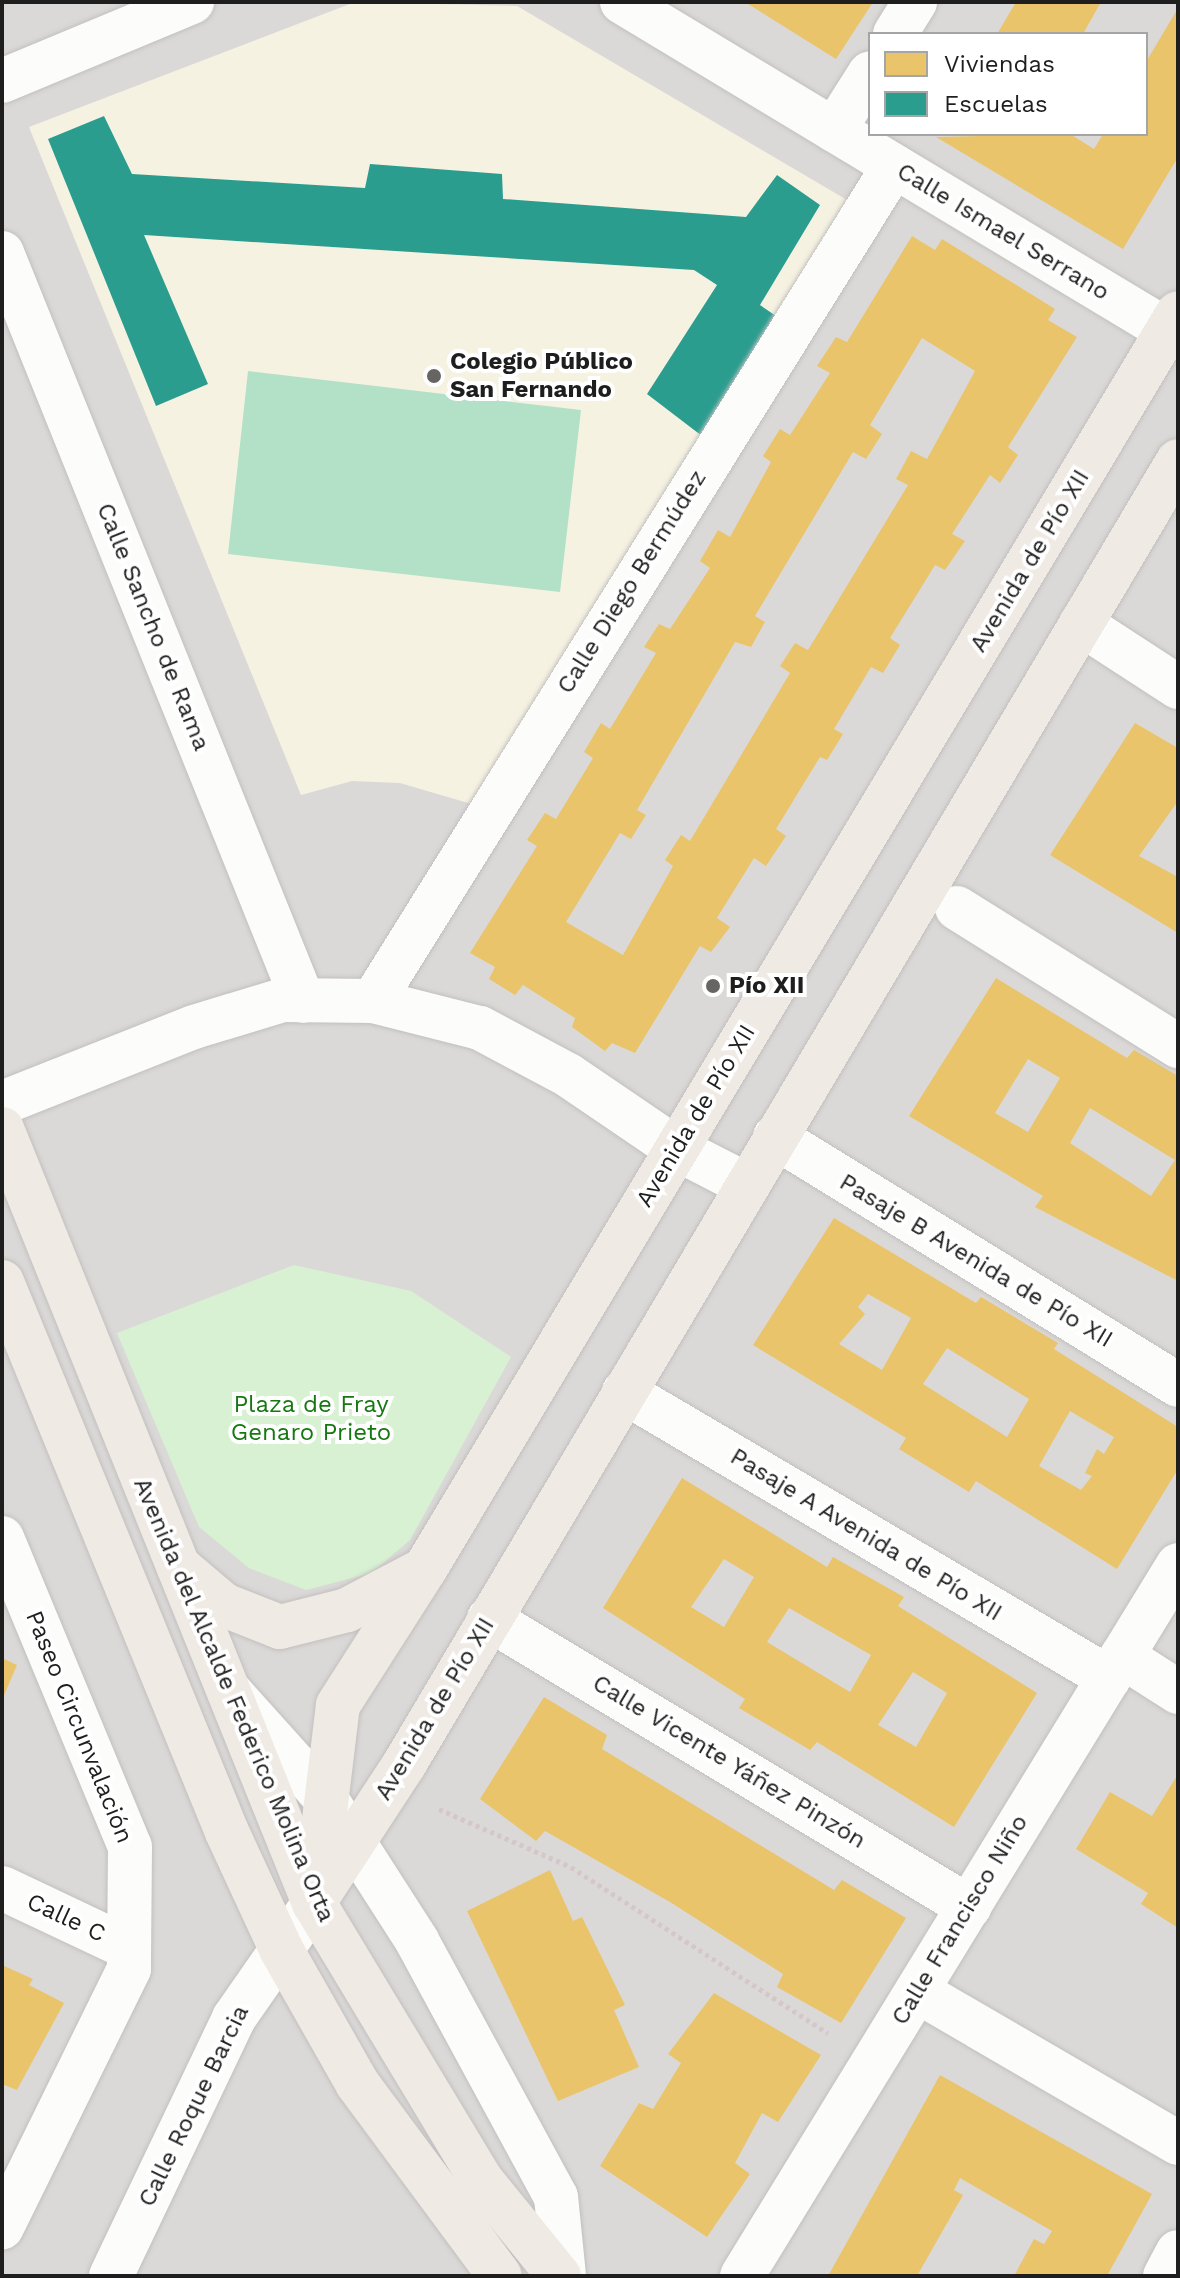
<!DOCTYPE html>
<meta charset="utf-8">
<style>
body{margin:0}
#map{position:relative;width:1180px;height:2278px;overflow:hidden;background:#ece9e6;font-family:"Work Sans",sans-serif}
div>[style]{position:absolute}
[style*='--x']{left:calc(var(--x)*1px);top:calc(var(--y)*1px);width:calc(var(--w)*1px);rotate:calc(var(--a)*1deg)}
.residential>*{inset:0;background:#dbd9d8}
.education>*{inset:0;background:#f6f2e2}
.park>*{inset:0;background:#d7f1d2}
.pitch>*{inset:0;background:#b3e1c7}
.homes>*{inset:0;background:#e9c46a}
.schools>*{inset:0;background:#2a9d8f}
.path>*{height:5px;margin-top:-2.5px;transform-origin:0;background:repeating-linear-gradient(90deg,#d5c7c7 0 4px,transparent 0 8px)}
.roads{filter:drop-shadow(0 0 2px #c2c0bf) drop-shadow(0 0 2px #c2c0bf)}
.minor>*{height:44px;margin:-22px;padding:0 22px;transform-origin:22px;border-radius:22px;background:#fcfcfb}
.major>*{height:44px;margin:-22px;padding:0 22px;transform-origin:22px;border-radius:22px;background:#f0eae4}
.dots>*{width:22px;height:22px;translate:-50% -50%;box-sizing:border-box;border:4px solid #fff;border-radius:50%}
span{translate:-50% -50%;white-space:nowrap;text-align:center;line-height:1.15;-webkit-text-stroke:8px #fff;paint-order:stroke}
.street-label{font-size:24px;color:#1e1e1e}
.poi-label{font-size:24px;color:#1e1e1e;font-weight:700}
.left{translate:0 -50%;text-align:left}
.park-label{font-size:24px;color:#167810}
.frame{position:absolute;inset:0;border:4px solid #1e1e1e;pointer-events:none}
.legend{position:absolute;left:868px;top:32px;width:280px;height:104px;box-sizing:border-box;background:#fff;border:2px solid #a5a5a5;margin:0;padding:10px 14px;list-style:none;font-size:24px;color:#1e1e1e}
.legend li{display:flex;align-items:center;gap:16px;height:40px}
.legend b{width:40px;border:2px solid #a5a5a5}
</style>
<div id="map">
<div class="residential">
<i style="clip-path:polygon(evenodd,2px 2px,1178px 2px,1178px 2276px,2px 2276px,2px 2px,870px 34px,1146px 34px,1146px 134px,870px 134px,870px 34px)"></i>
</div>
<div class="education">
<i style="clip-path:polygon(355px 2px,517px 6px,847px 200px,475px 805px,400px 783px,352px 781px,301px 795px,29px 127px)"></i>
</div>
<div class="park">
<i style="clip-path:polygon(294px 1265px,411px 1291px,511px 1357px,410px 1540px,371px 1573px,306px 1590px,249px 1568px,199px 1527px,117px 1333px)"></i>
</div>
<div class="pitch">
<i style="clip-path:polygon(248px 371px,581px 410px,560px 592px,228px 554px)"></i>
</div>
<div class="homes">
<i style="clip-path:polygon(745px 2px,873px 2px,836px 59px)"></i>
<i style="clip-path:polygon(1016px 2px,1101px 2px,1083px 34px,997px 34px)"></i>
<i style="clip-path:polygon(1178px 8px,1178px 157px,1123px 249px,936px 137px,1070px 134px,1094px 149px,1103px 134px,1146px 134px,1146px 62px)"></i>
<i style="clip-path:polygon(evenodd,912px 236px,935px 250px,942px 239px,1055px 309px,1048px 320px,1077px 337px,1008px 447px,1018px 455px,1000px 483px,990px 475px,952px 534px,965px 541px,945px 570px,935px 565px,890px 638px,900px 645px,883px 673px,871px 667px,834px 729px,843px 734px,827px 760px,820px 757px,776px 829px,786px 836px,766px 866px,754px 858px,717px 918px,730px 927px,711px 952px,700px 946px,635px 1053px,612px 1043px,605px 1051px,572px 1027px,575px 1018px,523px 985px,515px 995px,489px 979px,495px 967px,470px 953px,537px 846px,527px 840px,545px 813px,556px 819px,593px 758px,584px 752px,601px 723px,610px 729px,656px 653px,644px 647px,659px 624px,670px 629px,710px 568px,700px 561px,718px 530px,730px 537px,771px 462px,763px 456px,780px 429px,790px 435px,830px 373px,817px 366px,836px 337px,847px 342px,912px 236px,922px 338px,975px 371px,927px 459px,911px 451px,896px 479px,908px 485px,808px 650px,795px 643px,780px 666px,790px 673px,690px 841px,681px 835px,665px 860px,673px 866px,623px 955px,566px 922px,620px 833px,631px 839px,646px 815px,637px 810px,735px 642px,751px 647px,765px 622px,755px 616px,853px 452px,866px 459px,882px 434px,870px 425px,922px 338px)"></i>
<i style="clip-path:polygon(1135px 723px,1178px 748px,1178px 801px,1139px 856px,1178px 877px,1178px 933px,1050px 855px)"></i>
<i style="clip-path:polygon(evenodd,996px 978px,1127px 1058px,1134px 1050px,1178px 1076px,1178px 1281px,1035px 1207px,1043px 1196px,909px 1116px,996px 978px,1028px 1059px,1060px 1078px,1028px 1132px,995px 1113px,1028px 1059px,996px 978px,1090px 1108px,1175px 1160px,1151px 1196px,1070px 1143px,1090px 1108px)"></i>
<i style="clip-path:polygon(evenodd,834px 1218px,976px 1303px,981px 1297px,1058px 1343px,1054px 1349px,1178px 1427px,1178px 1469px,1117px 1569px,976px 1481px,969px 1492px,899px 1449px,906px 1438px,753px 1345px,834px 1218px,868px 1294px,911px 1318px,882px 1370px,839px 1344px,865px 1314px,858px 1307px,868px 1294px,834px 1218px,947px 1348px,1029px 1399px,1007px 1437px,923px 1384px,947px 1348px,834px 1218px,1070px 1411px,1114px 1437px,1104px 1454px,1097px 1449px,1085px 1473px,1092px 1476px,1081px 1490px,1039px 1466px,1070px 1411px)"></i>
<i style="clip-path:polygon(evenodd,682px 1478px,827px 1567px,833px 1557px,904px 1597px,898px 1606px,1037px 1693px,954px 1827px,817px 1742px,810px 1750px,739px 1708px,745px 1699px,603px 1608px,682px 1478px,724px 1559px,754px 1577px,724px 1627px,691px 1607px,724px 1559px,682px 1478px,789px 1608px,871px 1655px,850px 1692px,767px 1642px,789px 1608px,682px 1478px,913px 1672px,947px 1693px,916px 1747px,878px 1725px,913px 1672px)"></i>
<i style="clip-path:polygon(2px 1658px,17px 1665px,2px 1700px)"></i>
<i style="clip-path:polygon(544px 1697px,607px 1735px,602px 1749px,834px 1890px,842px 1880px,906px 1918px,841px 2023px,777px 1987px,783px 1974px,670px 1902px,545px 1831px,536px 1841px,480px 1799px)"></i>
<i style="clip-path:polygon(1178px 1774px,1178px 1928px,1141px 1904px,1148px 1893px,1076px 1849px,1110px 1792px,1152px 1816px)"></i>
<i style="clip-path:polygon(550px 1870px,573px 1921px,582px 1917px,625px 2005px,614px 2010px,639px 2067px,558px 2101px,467px 1911px)"></i>
<i style="clip-path:polygon(2px 1965px,33px 1979px,29px 1985px,64px 2003px,17px 2090px,2px 2084px)"></i>
<i style="clip-path:polygon(714px 1993px,821px 2055px,778px 2122px,762px 2113px,735px 2163px,750px 2174px,707px 2237px,600px 2166px,639px 2103px,653px 2109px,681px 2063px,668px 2054px)"></i>
<i style="clip-path:polygon(940px 2075px,1152px 2194px,1107px 2276px,1014px 2276px,1034px 2239px,1044px 2244px,1052px 2231px,960px 2178px,954px 2190px,963px 2195px,917px 2276px,828px 2276px)"></i>
</div>
<div class="schools">
<i style="clip-path:polygon(104px 116px,132px 174px,365px 188px,370px 164px,502px 174px,503px 199px,746px 217px,777px 175px,820px 205px,760px 305px,776px 316px,702px 436px,647px 394px,717px 285px,694px 270px,144px 235px,208px 384px,156px 406px,48px 139px)"></i>
</div>
<div class="path">
<i style="--x:439;--y:1809;--w:144;--a:23.7"></i>
<i style="--x:571;--y:1867;--w:306;--a:32.9"></i>
</div>
<div class="roads">
<div class="minor">
<i style="--x:622;--y:2;--w:649;--a:31.07"></i>
<i style="--x:895;--y:34;--w:38;--a:-58"></i>
<i style="--x:2;--y:81;--w:206;--a:-22.6"></i>
<i style="--x:834;--y:130;--w:67;--a:-57.7"></i>
<i style="--x:2;--y:253;--w:806;--a:68.08"></i>
<i style="--x:1081;--y:624;--w:116;--a:33"></i>
<i style="--x:957;--y:908;--w:261;--a:32"></i>
<i style="--x:373;--y:1001;--w:984;--a:-58.04"></i>
<i style="--x:2;--y:1103;--w:206;--a:-21.6"></i>
<i style="--x:194;--y:1027;--w:93;--a:-16.9"></i>
<i style="--x:283;--y:1000;--w:90;--a:0.6"></i>
<i style="--x:373;--y:1001;--w:110;--a:14.2"></i>
<i style="--x:480;--y:1028;--w:100;--a:28.1"></i>
<i style="--x:568;--y:1075;--w:132;--a:34.2"></i>
<i style="--x:677;--y:1149;--w:79;--a:27.2"></i>
<i style="--x:775;--y:1137;--w:473;--a:31.6"></i>
<i style="--x:624;--y:1392;--w:563;--a:30.53"></i>
<i style="--x:2;--y:1538;--w:334;--a:67.5"></i>
<i style="--x:130;--y:1847;--w:122;--a:90.5"></i>
<i style="--x:129;--y:1969;--w:288;--a:116.2"></i>
<i style="--x:489;--y:1619;--w:560;--a:30.96"></i>
<i style="--x:1122;--y:1656;--w:67;--a:32.7"></i>
<i style="--x:231;--y:1693;--w:142;--a:48.1"></i>
<i style="--x:326;--y:1799;--w:169;--a:57.3"></i>
<i style="--x:417;--y:1941;--w:291;--a:61.5"></i>
<i style="--x:556;--y:2197;--w:79;--a:84.2"></i>
<i style="--x:2;--y:1888;--w:140;--a:25.3"></i>
<i style="--x:917;--y:1991;--w:302;--a:30.2"></i>
<i style="--x:111;--y:2276;--w:286;--a:-64.5"></i>
<i style="--x:234;--y:2018;--w:140;--a:-55.2"></i>
<i style="--x:742;--y:2276;--w:834;--a:-58.48"></i>
<i style="--x:1165;--y:2276;--w:27;--a:-62"></i>
</div>
<div class="major">
<i style="--x:2;--y:1129;--w:835;--a:68.05"></i>
<i style="--x:314;--y:1903;--w:323;--a:58.9"></i>
<i style="--x:481;--y:2180;--w:124;--a:50.9"></i>
<i style="--x:2;--y:1282;--w:594;--a:67.75"></i>
<i style="--x:227;--y:1832;--w:129;--a:65.2"></i>
<i style="--x:281;--y:1949;--w:154;--a:60.4"></i>
<i style="--x:357;--y:2083;--w:240;--a:53.5"></i>
<i style="--x:178;--y:1566;--w:60;--a:40.3"></i>
<i style="--x:224;--y:1605;--w:60;--a:21.4"></i>
<i style="--x:280;--y:1627;--w:69;--a:-14.2"></i>
<i style="--x:347;--y:1610;--w:86;--a:-27.8"></i>
<i style="--x:318;--y:1896;--w:159;--a:-56.8"></i>
<i style="--x:405;--y:1763;--w:1514;--a:-59.3"></i>
<i style="--x:314;--y:1903;--w:199;--a:-83.1"></i>
<i style="--x:338;--y:1705;--w:161;--a:-57.4"></i>
<i style="--x:425;--y:1569;--w:1464;--a:-59.06"></i>
</div>
</div>
<div class="dots">
<i style="left:434px;top:376px;background:#666564"></i>
<i style="left:713px;top:986px;background:#666564"></i>
</div>
<div class="street-label">
<span style="left:1003px;top:232px;rotate:31deg">Calle Ismael Serrano</span>
<span style="left:1030px;top:561px;rotate:-59deg">Avenida de Pío XII</span>
<span style="left:632px;top:582px;rotate:-58deg">Calle Diego Bermúdez</span>
<span style="left:153px;top:627px;rotate:68deg">Calle Sancho de Rama</span>
<span style="left:696px;top:1116px;rotate:-59deg">Avenida de Pío XII</span>
<span style="left:976px;top:1261px;rotate:31deg">Pasaje B Avenida de Pío XII</span>
<span style="left:866px;top:1535px;rotate:31deg">Pasaje A Avenida de Pío XII</span>
<span style="left:234px;top:1700px;rotate:67deg">Avenida del Alcalde Federico Molina Orta</span>
<span style="left:435px;top:1709px;rotate:-59deg">Avenida de Pío XII</span>
<span style="left:79px;top:1727px;rotate:68deg">Paseo Circunvalación</span>
<span style="left:729px;top:1762px;rotate:31deg">Calle Vicente Yáñez Pinzón</span>
<span style="left:66px;top:1918px;rotate:25deg">Calle C</span>
<span style="left:960px;top:1920px;rotate:-59deg">Calle Francisco Niño</span>
<span style="left:194px;top:2106px;rotate:-64deg">Calle Roque Barcia</span>
</div>
<div class="poi-label">
<span class="left" style="left:450px;top:376px">Colegio Público<br>San Fernando</span>
<span class="left" style="left:729px;top:986px">Pío XII</span>
</div>
<div class="park-label">
<span style="left:311px;top:1419px">Plaza de Fray<br>Genaro Prieto</span>
</div>
<div class="frame"></div>
<ul class="legend">
<li><b style="height:22px;background:#e9c46a"></b>Viviendas</li>
<li><b style="height:22px;background:#2a9d8f"></b>Escuelas</li>
</ul>
</div>
